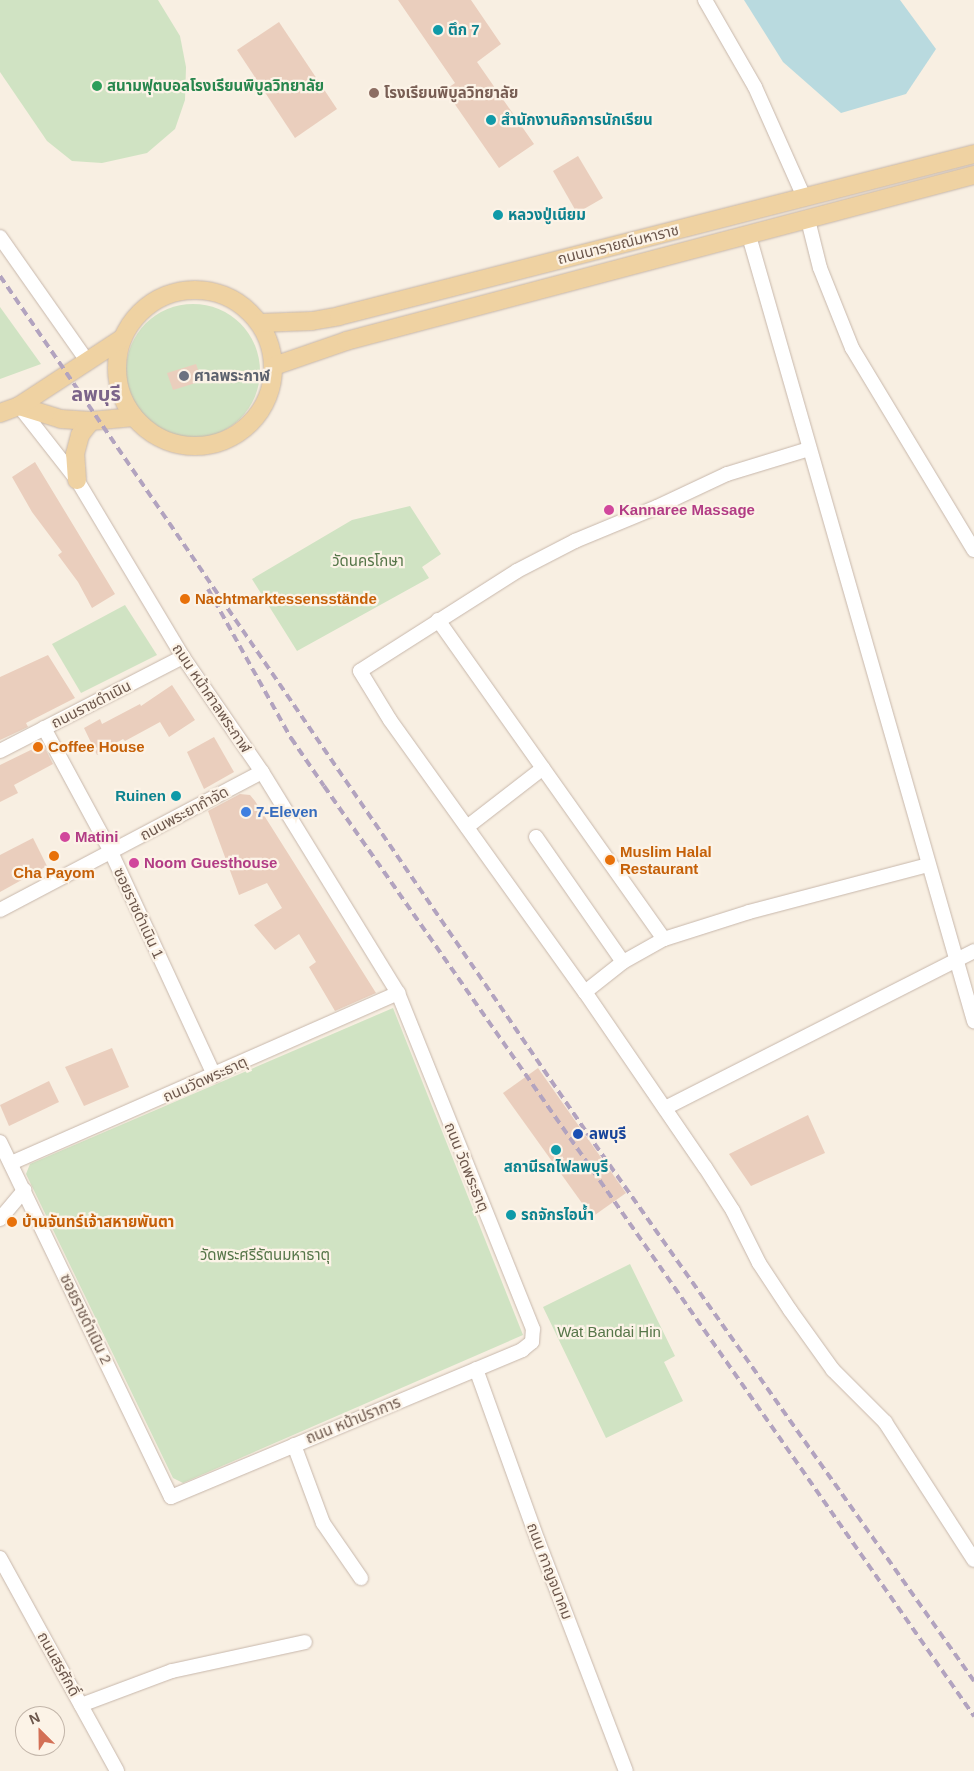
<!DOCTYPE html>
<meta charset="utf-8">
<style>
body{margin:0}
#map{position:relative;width:974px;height:1771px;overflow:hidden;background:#f8efe2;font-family:Arial,"Noto Sans Thai",sans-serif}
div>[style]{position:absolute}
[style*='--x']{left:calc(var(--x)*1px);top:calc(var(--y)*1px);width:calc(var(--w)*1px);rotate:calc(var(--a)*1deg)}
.green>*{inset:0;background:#d0e3c3}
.round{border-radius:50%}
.water>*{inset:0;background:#b9dadf}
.building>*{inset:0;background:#eacebd}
.roads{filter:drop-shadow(0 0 1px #c7b7ab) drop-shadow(0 0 1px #c7b7ab)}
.minor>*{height:14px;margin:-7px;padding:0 7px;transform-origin:7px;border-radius:7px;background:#fff}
.major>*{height:18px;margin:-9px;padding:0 9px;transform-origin:9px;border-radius:9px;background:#efd2a2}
.major>.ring{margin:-9px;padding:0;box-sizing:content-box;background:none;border:18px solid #efd2a2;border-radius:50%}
.rail>*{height:4px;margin-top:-2px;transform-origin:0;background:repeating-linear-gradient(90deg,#b2a3bf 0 8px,transparent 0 13px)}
.dots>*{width:14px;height:14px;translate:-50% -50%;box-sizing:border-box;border:2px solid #fcf3e7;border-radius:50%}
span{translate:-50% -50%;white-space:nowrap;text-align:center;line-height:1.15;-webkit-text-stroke:4.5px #fcf3e7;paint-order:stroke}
.culture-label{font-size:15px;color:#0d838f;font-weight:700}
.left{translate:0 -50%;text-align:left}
.right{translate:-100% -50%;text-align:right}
.leisure-label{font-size:15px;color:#27864d;font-weight:700}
.education-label{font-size:15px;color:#785e54;font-weight:700}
.street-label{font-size:15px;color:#6c574c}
.worship-label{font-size:15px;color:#5b616d;font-weight:700}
.hotel-label{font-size:15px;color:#b23c85;font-weight:700}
.park-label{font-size:15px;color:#567649}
.food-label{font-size:15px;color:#c56008;font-weight:700}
.shop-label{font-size:15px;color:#366cbe;font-weight:700}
.transit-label{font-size:15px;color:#164399;font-weight:700}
.district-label{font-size:20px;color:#7b6489;font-weight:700}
.north{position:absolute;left:15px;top:1706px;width:50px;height:50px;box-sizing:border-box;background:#fcf3e7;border:1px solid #c2b5a9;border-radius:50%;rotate:337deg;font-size:14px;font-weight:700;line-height:20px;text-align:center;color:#6c574c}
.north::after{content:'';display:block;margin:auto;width:18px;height:22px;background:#d37056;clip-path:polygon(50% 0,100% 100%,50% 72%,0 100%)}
</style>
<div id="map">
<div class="green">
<i style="clip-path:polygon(0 0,158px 0,180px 36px,186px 67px,185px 100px,175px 129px,147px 153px,102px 163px,72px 161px,47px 141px,0 72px)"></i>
<i class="round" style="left:126px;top:304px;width:134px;height:134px"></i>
<i style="clip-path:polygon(0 307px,41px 364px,0 379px)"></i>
<i style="clip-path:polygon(410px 506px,441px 554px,422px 567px,429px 578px,297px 651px,252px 579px,352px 520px)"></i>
<i style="clip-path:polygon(125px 605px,157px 655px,81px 693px,52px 644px)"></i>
<i style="clip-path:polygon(393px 1008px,523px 1335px,183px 1483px,173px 1478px,26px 1174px,30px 1164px)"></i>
<i style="clip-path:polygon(630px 1264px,675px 1356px,664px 1362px,683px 1401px,606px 1438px,543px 1307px)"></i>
</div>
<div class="water">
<i style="clip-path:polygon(744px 0,900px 0,936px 49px,906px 94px,841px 113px,783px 62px)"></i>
</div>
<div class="building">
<i style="clip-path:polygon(398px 0,471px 0,501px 44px,477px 62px,534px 144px,499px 168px,445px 90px,455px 83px)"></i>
<i style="clip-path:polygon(279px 22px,337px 109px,295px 138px,237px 50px)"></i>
<i style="clip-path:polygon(578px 156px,603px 198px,577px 213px,553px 171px)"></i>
<i style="clip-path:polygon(196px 364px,202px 381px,173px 390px,167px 373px)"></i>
<i style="clip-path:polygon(35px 462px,115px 594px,92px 608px,78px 582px,58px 555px,62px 552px,32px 512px,12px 477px)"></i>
<i style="clip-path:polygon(48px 655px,75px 698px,26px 723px,28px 727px,0 740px,0 677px)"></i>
<i style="clip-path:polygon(172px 685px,195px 720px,169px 737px,160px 722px,125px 741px,123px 739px,97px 755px,84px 728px,100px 719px,102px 724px,140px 704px,141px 706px)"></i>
<i style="clip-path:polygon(214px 737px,234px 772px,204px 789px,187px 752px)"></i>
<i style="clip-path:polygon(43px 744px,53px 764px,14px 785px,18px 793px,0 802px,0 765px)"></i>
<i style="clip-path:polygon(240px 794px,250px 795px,255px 801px,376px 993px,335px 1011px,309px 967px,316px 962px,299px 934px,275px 950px,254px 925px,282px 908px,267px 883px,239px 895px,208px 811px)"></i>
<i style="clip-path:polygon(33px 838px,47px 866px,0 892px,0 855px)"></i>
<i style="clip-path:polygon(112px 1048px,129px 1087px,84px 1106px,65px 1067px)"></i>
<i style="clip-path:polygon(538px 1068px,626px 1193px,592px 1217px,503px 1093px)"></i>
<i style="clip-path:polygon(49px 1081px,59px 1102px,9px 1126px,0 1105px)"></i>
<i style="clip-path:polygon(808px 1115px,825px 1153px,751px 1186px,729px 1154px)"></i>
</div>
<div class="roads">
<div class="minor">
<i style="--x:705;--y:0;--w:100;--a:60.1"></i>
<i style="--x:755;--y:87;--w:120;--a:66"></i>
<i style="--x:808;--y:220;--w:49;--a:76"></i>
<i style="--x:820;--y:268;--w:86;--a:68.2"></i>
<i style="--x:852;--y:348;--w:236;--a:58.9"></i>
<i style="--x:749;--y:236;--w:817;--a:74.01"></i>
<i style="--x:0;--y:237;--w:151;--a:54.9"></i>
<i style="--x:809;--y:449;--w:86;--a:163"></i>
<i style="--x:727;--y:474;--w:77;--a:154.8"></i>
<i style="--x:657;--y:507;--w:89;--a:157.5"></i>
<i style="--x:575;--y:541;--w:65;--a:152.7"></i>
<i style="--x:517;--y:571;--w:186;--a:147.5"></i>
<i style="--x:360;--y:671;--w:57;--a:58.5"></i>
<i style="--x:390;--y:720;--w:335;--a:54.4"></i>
<i style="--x:585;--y:992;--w:212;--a:55.6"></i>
<i style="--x:705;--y:1167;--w:52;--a:57.5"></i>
<i style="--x:733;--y:1211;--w:58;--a:63.4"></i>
<i style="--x:759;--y:1263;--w:56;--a:56.6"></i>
<i style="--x:790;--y:1310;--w:74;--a:54.4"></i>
<i style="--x:833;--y:1370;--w:74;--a:45"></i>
<i style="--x:885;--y:1422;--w:164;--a:57.2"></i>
<i style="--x:438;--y:620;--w:391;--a:54.7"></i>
<i style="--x:44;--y:728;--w:141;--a:61.6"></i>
<i style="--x:111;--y:852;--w:246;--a:65.2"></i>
<i style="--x:0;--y:751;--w:206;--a:-27.2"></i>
<i style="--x:467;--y:827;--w:96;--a:-37.8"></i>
<i style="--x:536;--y:837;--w:152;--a:55.2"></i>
<i style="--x:0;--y:910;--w:296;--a:-27.8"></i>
<i style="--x:585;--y:992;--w:48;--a:-38.3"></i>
<i style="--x:623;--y:962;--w:47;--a:-29.3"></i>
<i style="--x:664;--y:939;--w:89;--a:-17.6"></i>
<i style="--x:749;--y:912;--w:185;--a:-14.7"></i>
<i style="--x:665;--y:1108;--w:347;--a:-26.9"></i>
<i style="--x:0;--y:1142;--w:394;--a:64.3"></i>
<i style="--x:171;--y:1497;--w:381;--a:-22.7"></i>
<i style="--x:522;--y:1350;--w:13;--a:-39"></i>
<i style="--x:532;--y:1342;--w:13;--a:-86"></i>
<i style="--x:533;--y:1329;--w:362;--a:-111.9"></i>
<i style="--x:398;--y:993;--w:259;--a:-121.6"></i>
<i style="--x:262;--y:772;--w:140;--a:-124.5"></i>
<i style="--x:183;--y:657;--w:206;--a:-120.9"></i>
<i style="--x:77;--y:480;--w:94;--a:-128.1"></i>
<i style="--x:11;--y:1163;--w:423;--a:-23.7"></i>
<i style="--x:0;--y:1219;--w:38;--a:-50"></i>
<i style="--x:476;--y:1369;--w:183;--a:70.2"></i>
<i style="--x:538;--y:1541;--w:246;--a:69.1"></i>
<i style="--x:294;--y:1445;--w:83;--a:69.6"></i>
<i style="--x:323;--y:1523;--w:67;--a:55.4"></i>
<i style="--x:0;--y:1558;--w:243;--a:61.2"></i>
<i style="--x:81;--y:1705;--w:97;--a:-20.5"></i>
<i style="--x:172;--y:1671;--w:136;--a:-12.3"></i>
</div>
<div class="major">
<i class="ring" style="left:117px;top:290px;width:138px;height:138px"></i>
<i style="--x:260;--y:323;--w:52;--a:-2.2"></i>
<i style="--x:312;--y:321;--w:27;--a:-10"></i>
<i style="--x:339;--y:316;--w:655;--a:-14.31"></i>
<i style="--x:274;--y:366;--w:76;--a:-19.1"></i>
<i style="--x:346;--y:341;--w:650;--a:-14.81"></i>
<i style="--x:19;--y:406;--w:44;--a:17.2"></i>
<i style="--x:61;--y:419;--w:30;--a:4"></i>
<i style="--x:91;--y:421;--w:43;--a:-5.3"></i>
<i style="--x:0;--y:413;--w:20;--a:-20"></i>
<i style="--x:19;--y:406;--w:124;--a:-33.2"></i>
<i style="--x:77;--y:480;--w:26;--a:-94"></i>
<i style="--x:75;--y:454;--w:20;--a:-75"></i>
<i style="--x:80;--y:435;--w:18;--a:-52"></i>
</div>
</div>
<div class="rail">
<i style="--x:0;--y:276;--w:1039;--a:55.59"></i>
<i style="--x:587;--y:1133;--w:671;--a:54.77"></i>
<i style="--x:208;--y:589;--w:171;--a:60.9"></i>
<i style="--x:291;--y:738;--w:58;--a:55.5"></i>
<i style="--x:324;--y:786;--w:1135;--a:55.05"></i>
</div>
<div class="dots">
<i style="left:438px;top:30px;background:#0f9aa8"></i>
<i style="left:97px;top:86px;background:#2e9e5b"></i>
<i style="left:374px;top:93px;background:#8d6e63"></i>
<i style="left:491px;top:120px;background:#0f9aa8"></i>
<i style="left:498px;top:215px;background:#0f9aa8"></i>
<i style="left:184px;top:376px;background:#6b7280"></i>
<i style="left:609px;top:510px;background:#d1479c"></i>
<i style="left:185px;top:599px;background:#e8710a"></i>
<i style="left:38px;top:747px;background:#e8710a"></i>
<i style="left:176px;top:796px;background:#0f9aa8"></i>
<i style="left:246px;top:812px;background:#3f7fe0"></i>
<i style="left:65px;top:837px;background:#d1479c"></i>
<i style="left:54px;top:856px;background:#e8710a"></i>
<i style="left:610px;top:860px;background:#e8710a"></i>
<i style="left:134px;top:863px;background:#d1479c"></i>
<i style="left:578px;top:1134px;background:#1a4fb4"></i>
<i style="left:556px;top:1150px;background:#0f9aa8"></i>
<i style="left:511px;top:1215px;background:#0f9aa8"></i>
<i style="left:12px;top:1222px;background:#e8710a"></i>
</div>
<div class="culture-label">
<span class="left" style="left:448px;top:30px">ตึก 7</span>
<span class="left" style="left:501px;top:120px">สำนักงานกิจการนักเรียน</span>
<span class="left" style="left:508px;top:215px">หลวงปู่เนียม</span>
<span class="right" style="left:166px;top:796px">Ruinen</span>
<span style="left:556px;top:1167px">สถานีรถไฟลพบุรี</span>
<span class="left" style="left:521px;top:1215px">รถจักรไอน้ำ</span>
</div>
<div class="leisure-label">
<span class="left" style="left:107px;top:86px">สนามฟุตบอลโรงเรียนพิบูลวิทยาลัย</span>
</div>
<div class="education-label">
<span class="left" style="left:384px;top:93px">โรงเรียนพิบูลวิทยาลัย</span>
</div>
<div class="street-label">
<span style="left:618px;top:244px;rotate:-14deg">ถนนนารายณ์มหาราช</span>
<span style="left:212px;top:698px;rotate:56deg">ถนน หน้าศาลพระกาฬ</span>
<span style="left:91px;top:704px;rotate:-27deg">ถนนราชดำเนิน</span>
<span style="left:184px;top:813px;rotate:-28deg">ถนนพระยากำจัด</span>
<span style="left:139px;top:913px;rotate:65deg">ซอยราชดำเนิน 1</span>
<span style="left:205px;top:1079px;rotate:-24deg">ถนนวัดพระธาตุ</span>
<span style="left:467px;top:1167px;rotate:68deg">ถนน วัดพระธาตุ</span>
<span style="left:86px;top:1319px;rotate:64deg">ซอยราชดำเนิน 2</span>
<span style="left:353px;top:1420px;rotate:-22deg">ถนน หน้าปราการ</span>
<span style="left:550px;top:1571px;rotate:69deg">ถนน กาญจนาคม</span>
<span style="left:59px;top:1664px;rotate:61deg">ถนนสรศักดิ์</span>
</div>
<div class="worship-label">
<span class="left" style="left:194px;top:376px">ศาลพระกาฬ</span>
</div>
<div class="hotel-label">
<span class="left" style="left:619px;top:510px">Kannaree Massage</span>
<span class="left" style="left:75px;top:837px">Matini</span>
<span class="left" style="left:144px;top:863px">Noom Guesthouse</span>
</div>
<div class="park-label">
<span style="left:368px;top:561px">วัดนครโกษา</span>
<span style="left:265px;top:1255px">วัดพระศรีรัตนมหาธาตุ</span>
<span style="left:609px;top:1332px">Wat Bandai Hin</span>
</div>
<div class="food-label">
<span class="left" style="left:195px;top:599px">Nachtmarktessensstände</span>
<span class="left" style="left:48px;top:747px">Coffee House</span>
<span class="left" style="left:620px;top:860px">Muslim Halal<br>Restaurant</span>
<span style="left:54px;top:873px">Cha Payom</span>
<span class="left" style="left:22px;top:1222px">บ้านจันทร์เจ้าสหายพันตา</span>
</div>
<div class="shop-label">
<span class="left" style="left:256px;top:812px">7-Eleven</span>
</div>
<div class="transit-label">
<span class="left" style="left:589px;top:1134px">ลพบุรี</span>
</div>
<div class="district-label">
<span style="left:96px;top:394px">ลพบุรี</span>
</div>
<div class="north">N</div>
</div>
